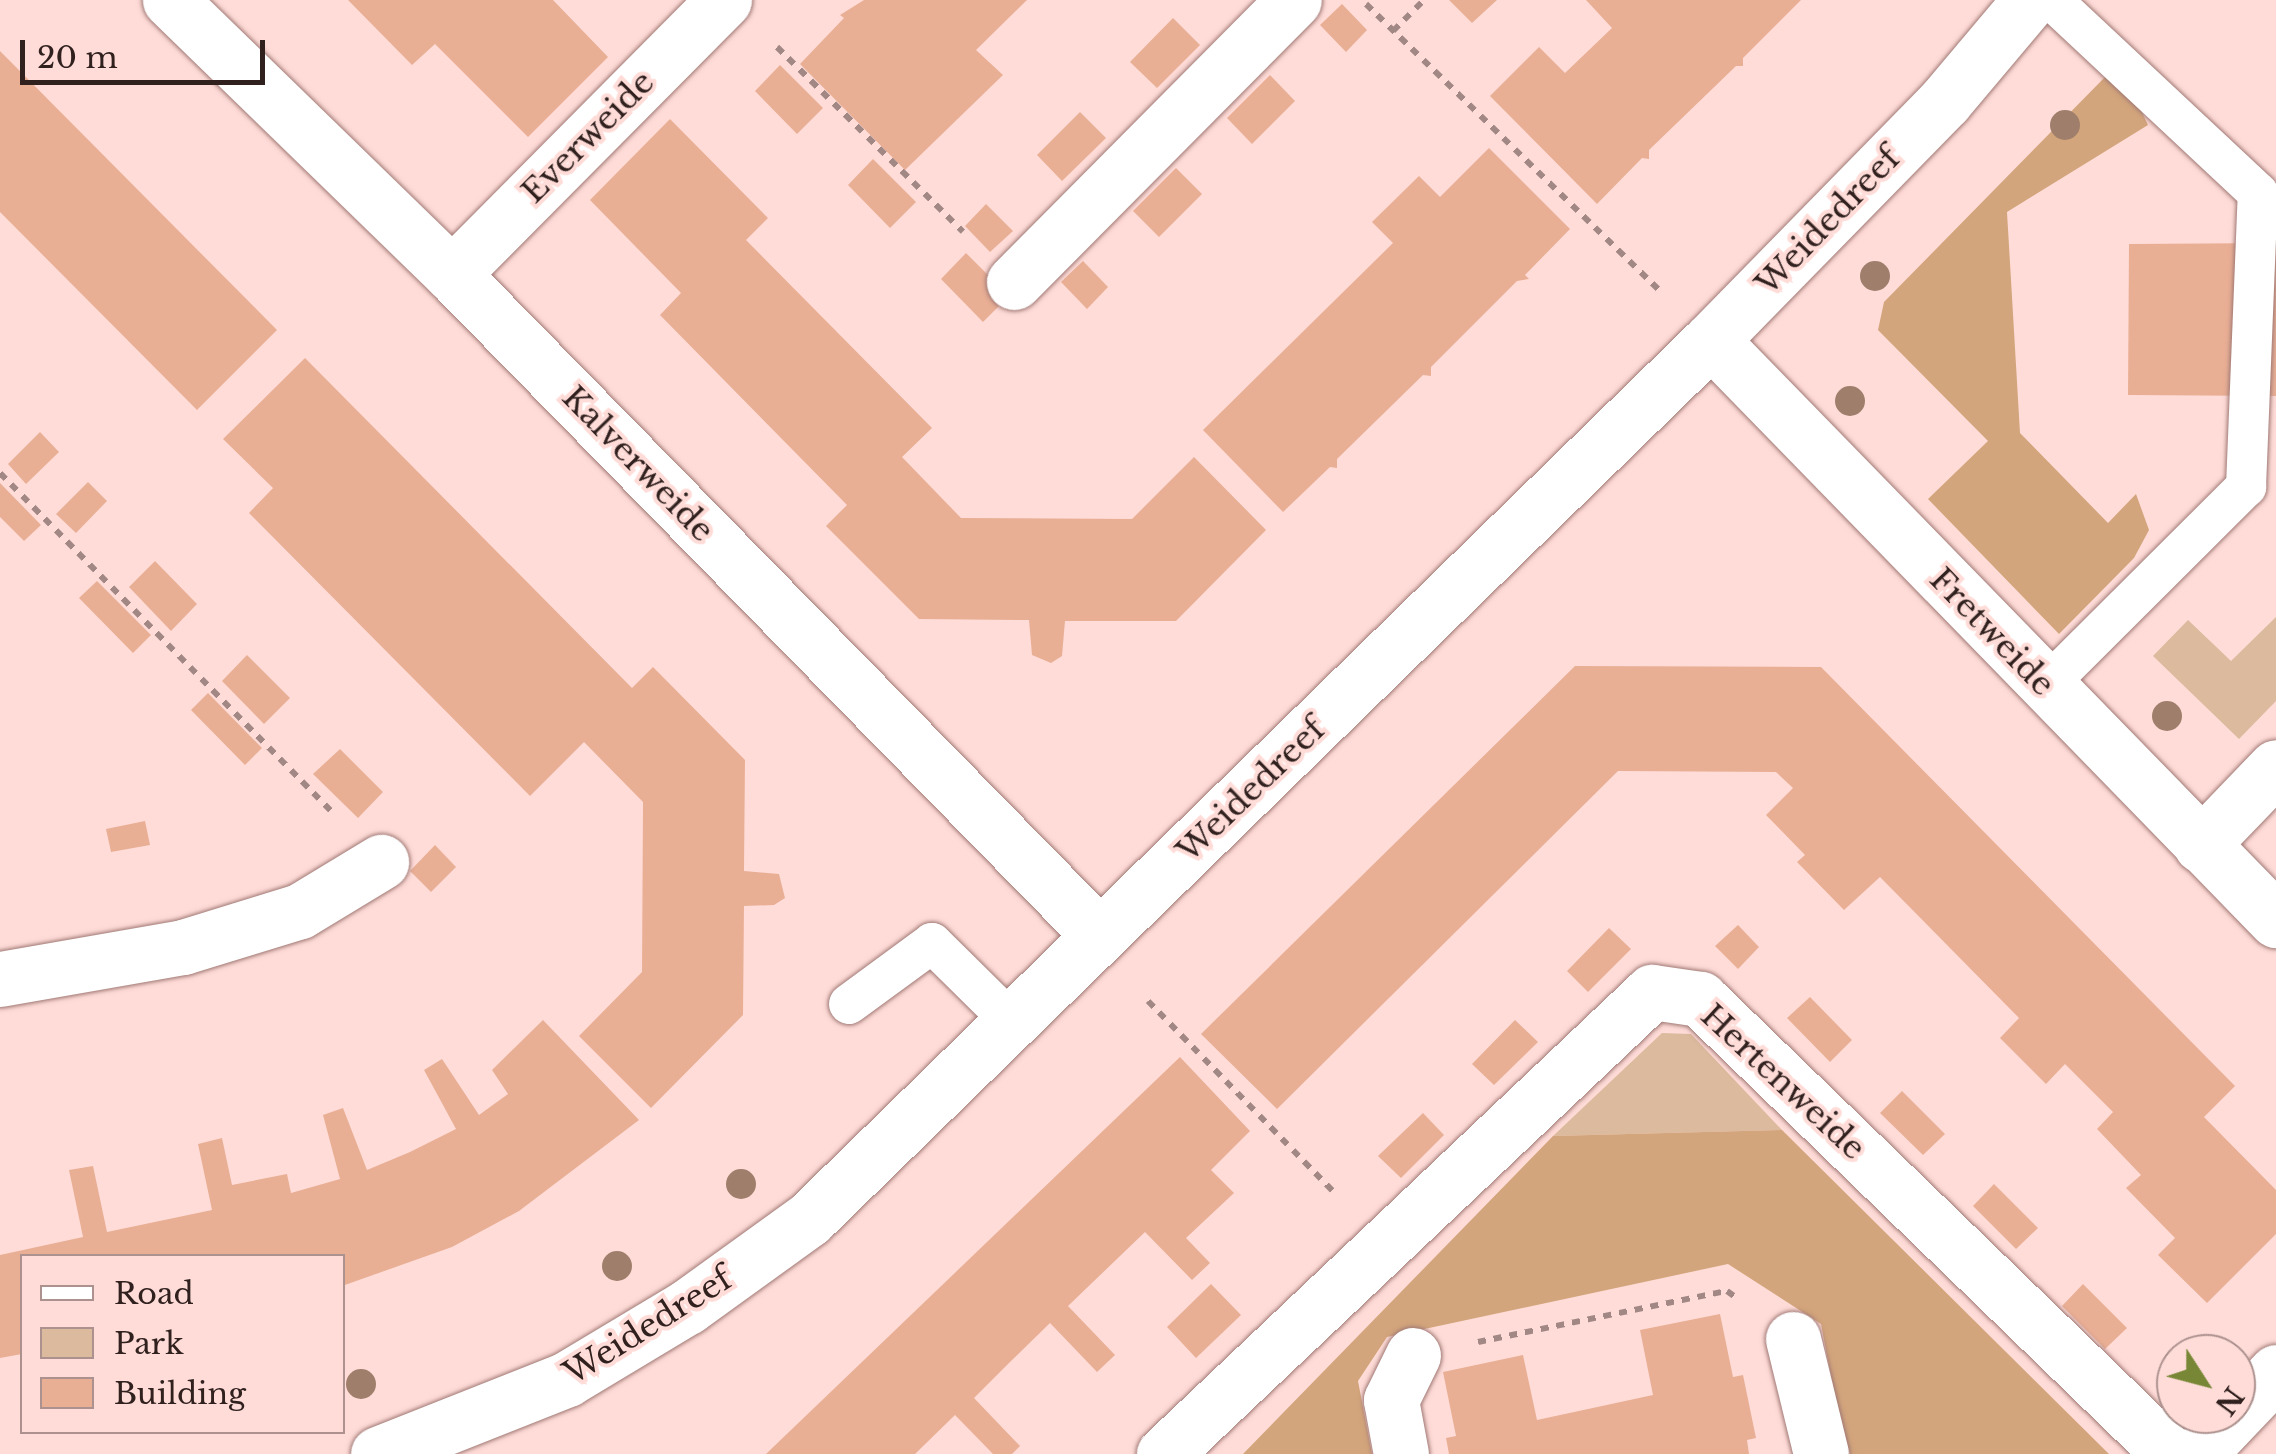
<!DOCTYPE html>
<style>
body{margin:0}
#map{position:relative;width:2276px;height:1454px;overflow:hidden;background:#ffdcd8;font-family:"Libre Baskerville",serif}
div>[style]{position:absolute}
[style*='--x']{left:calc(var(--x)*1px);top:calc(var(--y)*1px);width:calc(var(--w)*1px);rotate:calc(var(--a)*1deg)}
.green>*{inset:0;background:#dbba9d}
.forest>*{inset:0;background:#d3a57c}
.building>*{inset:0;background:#e9af95}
.path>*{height:6px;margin-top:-3px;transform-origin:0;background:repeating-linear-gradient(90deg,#a28885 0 8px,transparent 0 16px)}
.roads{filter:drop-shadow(0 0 2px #a07975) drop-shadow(0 0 2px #a07975)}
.service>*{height:40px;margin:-20px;padding:0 20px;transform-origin:20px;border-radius:20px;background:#fff}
.pedestrian>*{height:55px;margin:-27.5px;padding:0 27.5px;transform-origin:27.5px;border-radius:27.5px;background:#fff}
.minor>*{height:55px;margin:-27.5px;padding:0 27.5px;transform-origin:27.5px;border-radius:27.5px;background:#fff}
.tertiary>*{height:55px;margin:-27.5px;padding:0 27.5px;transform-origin:27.5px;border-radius:27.5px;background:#fff}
.trees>*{width:30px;height:30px;margin:-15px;border-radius:50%;background:#9f7e6b}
span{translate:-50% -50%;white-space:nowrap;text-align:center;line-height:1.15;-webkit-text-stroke:8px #ffdcd8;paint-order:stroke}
.street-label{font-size:32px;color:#30211f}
.legend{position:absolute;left:20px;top:1254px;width:325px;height:180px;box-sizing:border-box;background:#ffdcd8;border:2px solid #ac918e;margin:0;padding:12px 18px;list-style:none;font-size:30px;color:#30211f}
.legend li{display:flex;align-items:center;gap:20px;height:50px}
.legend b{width:50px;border:2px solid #ac918e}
.north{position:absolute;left:2156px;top:1334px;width:100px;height:100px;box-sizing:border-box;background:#ffdcd8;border:2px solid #ac918e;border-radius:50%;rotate:126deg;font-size:28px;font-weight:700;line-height:40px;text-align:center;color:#30211f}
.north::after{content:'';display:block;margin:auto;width:35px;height:45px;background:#788735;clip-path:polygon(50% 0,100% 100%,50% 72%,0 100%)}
.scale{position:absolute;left:20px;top:40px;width:245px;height:45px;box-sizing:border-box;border:5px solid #30211f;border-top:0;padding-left:12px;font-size:30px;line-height:35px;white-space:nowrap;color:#30211f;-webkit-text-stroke:8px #ffdcd8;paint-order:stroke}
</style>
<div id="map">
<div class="green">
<i style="clip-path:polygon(2276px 617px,2276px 701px,2239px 739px,2153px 656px,2188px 620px,2231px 661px)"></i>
<i style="clip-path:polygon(1662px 1033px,1691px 1034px,1782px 1130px,1553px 1136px)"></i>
</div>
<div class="forest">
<i style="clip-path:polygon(2107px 75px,2138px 104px,2148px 125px,2007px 212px,2020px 433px,2108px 523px,2136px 494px,2149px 530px,2134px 558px,2059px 634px,1928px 499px,1988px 441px,1878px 330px,1884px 302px)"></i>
<i style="clip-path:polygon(1782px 1130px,2109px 1454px,1846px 1454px,1821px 1324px,1728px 1264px,1387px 1337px,1358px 1381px,1372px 1454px,1243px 1454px,1553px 1136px)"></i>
</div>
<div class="building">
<i style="clip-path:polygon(348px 0,553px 0,608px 57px,528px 137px,435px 44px,412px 65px)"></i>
<i style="clip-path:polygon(864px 0,1027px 0,976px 50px,1003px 75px,905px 170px,800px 64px,844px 18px,840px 15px)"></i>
<i style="clip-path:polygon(1449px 0,1497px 0,1472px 23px)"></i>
<i style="clip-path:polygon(1586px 0,1801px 0,1743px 58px,1743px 66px,1736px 66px,1649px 150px,1649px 159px,1642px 158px,1597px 204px,1490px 96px,1539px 47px,1565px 73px,1612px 28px)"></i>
<i style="clip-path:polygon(1342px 4px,1367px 30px,1346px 52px,1320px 25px)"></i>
<i style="clip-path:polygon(1173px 18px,1200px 45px,1157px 88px,1130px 62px)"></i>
<i style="clip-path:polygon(0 51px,277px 330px,197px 410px,0 212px)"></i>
<i style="clip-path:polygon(780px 65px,823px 108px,797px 134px,755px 91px)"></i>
<i style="clip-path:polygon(1270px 75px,1295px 101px,1252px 144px,1227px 118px)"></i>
<i style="clip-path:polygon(1080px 112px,1106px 138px,1062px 181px,1037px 155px)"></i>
<i style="clip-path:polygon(670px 119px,768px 218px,746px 240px,932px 428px,902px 457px,961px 518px,1132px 519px,1194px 457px,1266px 530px,1176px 621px,1065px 621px,1062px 656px,1051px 663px,1032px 655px,1029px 620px,919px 619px,826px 526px,847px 505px,660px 315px,681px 293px,590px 200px)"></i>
<i style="clip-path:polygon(1489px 148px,1570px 229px,1525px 275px,1529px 279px,1517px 281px,1431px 367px,1431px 376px,1423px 375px,1337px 459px,1337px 468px,1330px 467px,1283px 512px,1203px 430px,1393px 243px,1372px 222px,1419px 176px,1440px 197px)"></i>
<i style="clip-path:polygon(873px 159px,916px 202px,890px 228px,848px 185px)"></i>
<i style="clip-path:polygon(1176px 168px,1202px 194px,1159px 237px,1133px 211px)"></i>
<i style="clip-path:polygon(986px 204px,1013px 231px,990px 252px,965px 226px)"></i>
<i style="clip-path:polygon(2276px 243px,2276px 396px,2128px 395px,2129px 244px)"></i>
<i style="clip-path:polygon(966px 253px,1009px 296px,983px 322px,941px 279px)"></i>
<i style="clip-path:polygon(1083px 261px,1108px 287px,1087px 309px,1061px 282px)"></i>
<i style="clip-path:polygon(305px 358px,632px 688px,653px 667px,745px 760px,744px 871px,779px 874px,785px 898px,774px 905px,744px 906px,743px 1015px,651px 1108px,579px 1036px,642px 972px,643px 802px,584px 742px,530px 796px,249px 513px,273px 488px,223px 439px)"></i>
<i style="clip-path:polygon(40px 432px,59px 452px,26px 484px,8px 464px)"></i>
<i style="clip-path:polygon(88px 482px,107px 501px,76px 533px,56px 514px)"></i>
<i style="clip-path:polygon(0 483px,41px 525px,24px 541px,0 517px)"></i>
<i style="clip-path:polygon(155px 561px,197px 604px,171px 631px,129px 587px)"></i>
<i style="clip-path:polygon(97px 581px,151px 635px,133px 653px,79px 598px)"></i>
<i style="clip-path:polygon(247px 655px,290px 698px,264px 724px,222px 681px)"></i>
<i style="clip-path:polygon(1575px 666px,1821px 667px,2235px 1086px,2204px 1117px,2276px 1190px,2276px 1234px,2207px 1303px,2158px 1255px,2175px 1238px,2126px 1188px,2141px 1175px,2097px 1129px,2113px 1112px,2065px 1064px,2046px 1084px,2000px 1038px,2019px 1018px,1880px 877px,1844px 910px,1797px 862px,1805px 855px,1766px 815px,1793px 788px,1776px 772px,1618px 771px,1277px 1109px,1201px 1034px)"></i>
<i style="clip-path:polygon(208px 693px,262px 748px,245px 765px,191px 710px)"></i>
<i style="clip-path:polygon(340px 749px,383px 792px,358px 818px,313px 774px)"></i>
<i style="clip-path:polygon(145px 821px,150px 845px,111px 852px,106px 829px)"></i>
<i style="clip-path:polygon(435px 845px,456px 867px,431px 892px,410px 871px)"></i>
<i style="clip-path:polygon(1738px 925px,1759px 947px,1738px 969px,1715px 946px)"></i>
<i style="clip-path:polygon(1609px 928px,1631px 949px,1588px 992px,1567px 971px)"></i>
<i style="clip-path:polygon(1810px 997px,1852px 1040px,1830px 1062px,1787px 1018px)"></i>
<i style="clip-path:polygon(543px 1020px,639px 1120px,519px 1211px,452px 1247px,342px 1286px,342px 1256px,22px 1256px,22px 1354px,0 1358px,0 1255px,83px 1237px,69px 1170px,93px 1166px,107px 1232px,212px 1210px,198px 1144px,222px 1138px,232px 1185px,287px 1174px,291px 1193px,340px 1179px,323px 1115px,343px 1108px,367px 1170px,410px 1152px,456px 1129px,424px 1070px,442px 1059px,479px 1115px,508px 1094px,492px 1070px)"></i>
<i style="clip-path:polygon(1515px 1020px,1538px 1042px,1494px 1085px,1472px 1064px)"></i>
<i style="clip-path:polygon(1180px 1057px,1250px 1131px,1211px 1170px,1234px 1193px,1186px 1238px,1210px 1263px,1192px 1280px,1145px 1232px,1068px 1306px,1115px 1355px,1097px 1372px,1050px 1323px,1011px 1361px,974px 1398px,1020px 1446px,1012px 1454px,993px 1454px,955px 1415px,915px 1454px,766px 1454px)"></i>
<i style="clip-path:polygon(1902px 1091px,1945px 1134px,1923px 1155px,1880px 1113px)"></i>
<i style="clip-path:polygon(1423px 1113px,1444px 1135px,1401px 1178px,1378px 1156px)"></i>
<i style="clip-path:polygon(1994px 1184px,2038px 1228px,2016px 1249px,1973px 1206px)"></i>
<i style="clip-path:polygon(1211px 1284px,1241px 1315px,1196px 1358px,1167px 1327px)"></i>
<i style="clip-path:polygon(2083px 1284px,2127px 1328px,2105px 1349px,2062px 1306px)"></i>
<i style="clip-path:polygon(1720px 1314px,1733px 1377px,1743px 1375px,1756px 1438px,1747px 1440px,1749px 1454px,1449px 1454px,1446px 1438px,1456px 1436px,1443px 1372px,1523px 1355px,1537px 1420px,1653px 1395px,1640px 1330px)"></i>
</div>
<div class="path">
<i style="--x:1366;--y:4;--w:412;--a:44.3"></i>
<i style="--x:1393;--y:31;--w:44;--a:-45"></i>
<i style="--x:777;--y:47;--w:262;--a:44.8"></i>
<i style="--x:0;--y:473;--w:473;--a:45.6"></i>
<i style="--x:1148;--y:1001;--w:268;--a:45.8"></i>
<i style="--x:1478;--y:1342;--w:254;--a:-11.6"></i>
<i style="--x:1727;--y:1291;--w:14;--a:36"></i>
</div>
<div class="roads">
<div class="service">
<i style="--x:2045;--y:687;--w:284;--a:-44.9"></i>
<i style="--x:2246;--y:487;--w:294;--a:-87.7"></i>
<i style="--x:2258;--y:193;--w:282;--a:-136.9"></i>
<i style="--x:849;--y:1004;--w:103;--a:-36.3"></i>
<i style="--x:932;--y:943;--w:112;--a:44.6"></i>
</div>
<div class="pedestrian">
<i style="--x:1793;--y:1339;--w:118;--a:76.3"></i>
<i style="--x:1401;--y:1454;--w:55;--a:-100.5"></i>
<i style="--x:1391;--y:1400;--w:50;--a:-63.9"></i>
</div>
<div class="minor">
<i style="--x:170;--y:0;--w:393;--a:44.2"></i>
<i style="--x:452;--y:274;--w:925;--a:45.61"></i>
<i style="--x:452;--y:274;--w:386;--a:-45.2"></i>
<i style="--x:1014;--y:282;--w:397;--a:-45.2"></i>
<i style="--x:1711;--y:340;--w:810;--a:45.75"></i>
<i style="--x:2201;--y:845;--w:108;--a:-46.1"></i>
<i style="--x:0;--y:979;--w:186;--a:-9.9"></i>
<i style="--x:183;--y:947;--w:122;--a:-17.1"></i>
<i style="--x:300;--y:911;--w:95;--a:-31.2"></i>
<i style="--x:1164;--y:1454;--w:672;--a:-43.43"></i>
<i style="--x:1652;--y:992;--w:49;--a:8.3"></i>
<i style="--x:1700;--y:999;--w:654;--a:44.07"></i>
<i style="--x:2198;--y:1454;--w:113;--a:-46.4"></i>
</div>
<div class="tertiary">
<i style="--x:378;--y:1454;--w:203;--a:-21.6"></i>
<i style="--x:567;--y:1379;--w:140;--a:-31"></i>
<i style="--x:687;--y:1307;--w:150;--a:-35.8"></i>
<i style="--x:809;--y:1219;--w:1259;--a:-44.26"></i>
<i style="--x:1711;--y:340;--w:334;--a:-45.6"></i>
<i style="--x:1945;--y:101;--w:132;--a:-49.9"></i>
</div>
</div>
<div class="trees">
<i style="left:2065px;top:125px"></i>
<i style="left:1875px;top:276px"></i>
<i style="left:1850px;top:401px"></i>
<i style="left:2167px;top:716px"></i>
<i style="left:741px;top:1184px"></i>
<i style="left:617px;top:1266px"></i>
<i style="left:361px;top:1384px"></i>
</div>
<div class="street-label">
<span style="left:588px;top:137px;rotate:-45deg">Everweide</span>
<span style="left:1828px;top:221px;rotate:-46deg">Weidedreef</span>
<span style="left:638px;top:464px;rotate:46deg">Kalverweide</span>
<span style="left:1992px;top:632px;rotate:46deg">Fretweide</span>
<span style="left:1251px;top:790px;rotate:-44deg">Weidedreef</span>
<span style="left:1783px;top:1082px;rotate:43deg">Hertenweide</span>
<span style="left:648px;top:1326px;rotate:-32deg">Weidedreef</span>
</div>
<ul class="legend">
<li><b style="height:12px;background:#fff"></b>Road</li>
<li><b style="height:28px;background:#dbba9d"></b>Park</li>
<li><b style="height:28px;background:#e9af95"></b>Building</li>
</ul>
<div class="north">N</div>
<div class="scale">20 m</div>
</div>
